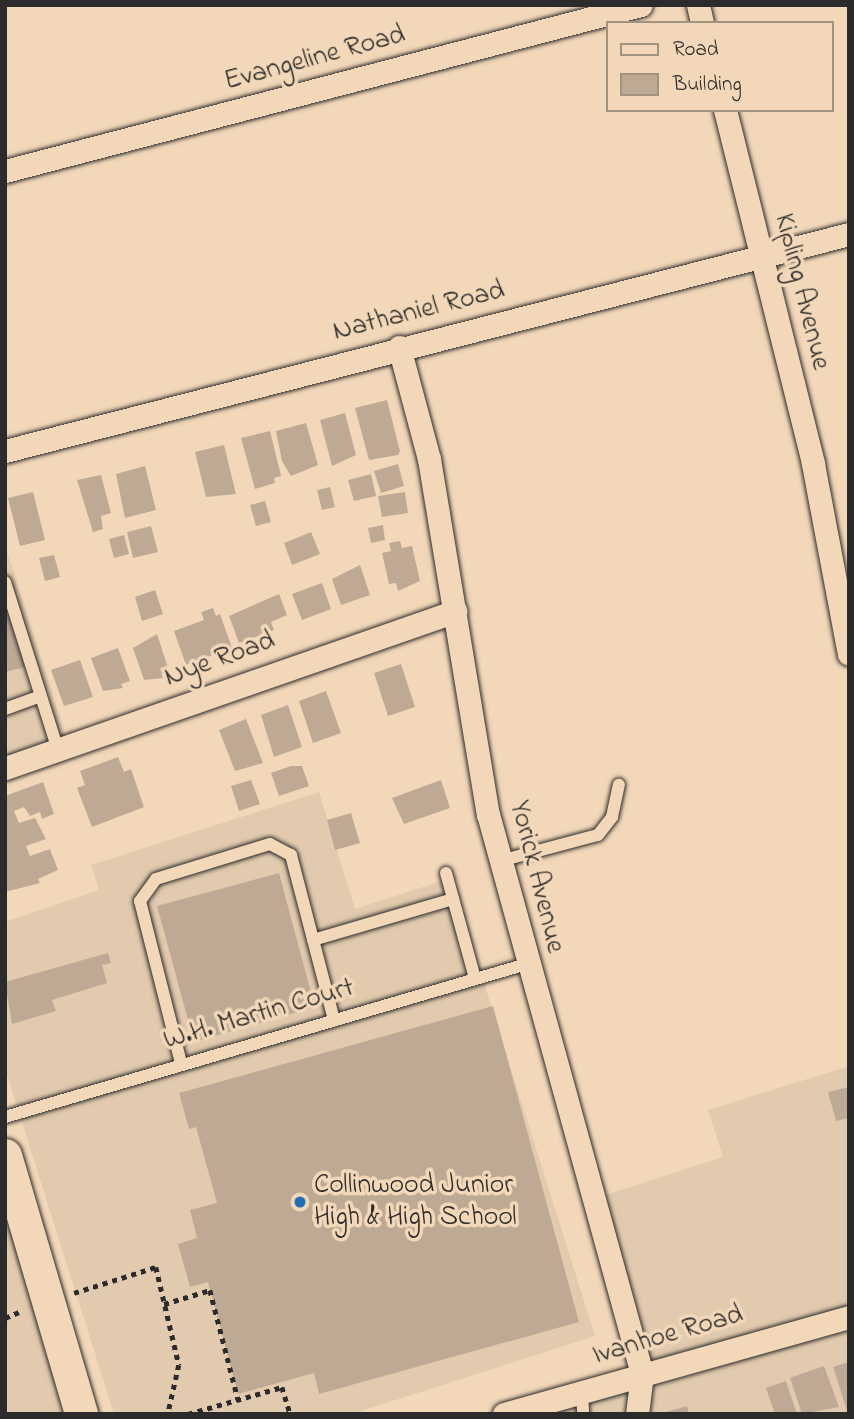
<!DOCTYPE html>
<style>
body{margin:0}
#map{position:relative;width:854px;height:1419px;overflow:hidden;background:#f2d8b9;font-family:"Indie Flower",sans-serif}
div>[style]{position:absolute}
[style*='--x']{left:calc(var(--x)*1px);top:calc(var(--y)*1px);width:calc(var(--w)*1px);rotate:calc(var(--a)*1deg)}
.built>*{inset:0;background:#e2caae}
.building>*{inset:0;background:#beaa94}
.path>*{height:4.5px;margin-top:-2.25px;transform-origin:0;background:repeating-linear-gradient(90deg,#2b2b2b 0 5px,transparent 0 10px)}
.roads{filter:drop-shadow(0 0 2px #2b2b2b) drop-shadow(0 0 2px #2b2b2b)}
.lane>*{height:12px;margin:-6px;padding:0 6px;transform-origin:6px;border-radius:6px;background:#f2d8b9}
.street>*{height:23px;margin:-11.5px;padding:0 11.5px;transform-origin:11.5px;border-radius:11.5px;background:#f2d8b9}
.secondary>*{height:33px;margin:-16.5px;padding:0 16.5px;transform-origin:16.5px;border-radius:16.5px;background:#f2d8b9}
.dots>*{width:19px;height:19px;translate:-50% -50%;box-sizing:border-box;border:4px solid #f2d8b9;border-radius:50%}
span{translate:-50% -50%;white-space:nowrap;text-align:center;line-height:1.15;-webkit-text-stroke:7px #f2d8b9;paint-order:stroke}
.street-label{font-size:28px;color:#2b2b2b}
.poi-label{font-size:28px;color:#2b2b2b}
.left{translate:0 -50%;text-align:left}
.frame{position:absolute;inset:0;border:7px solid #2b2b2b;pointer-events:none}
.legend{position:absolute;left:606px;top:21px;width:228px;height:91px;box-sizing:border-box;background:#f2d8b9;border:2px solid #a29380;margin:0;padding:9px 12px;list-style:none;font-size:21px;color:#2b2b2b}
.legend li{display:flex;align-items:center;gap:14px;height:35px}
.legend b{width:35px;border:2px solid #a29380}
</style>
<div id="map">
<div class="built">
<i style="clip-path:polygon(5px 545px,69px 746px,5px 768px)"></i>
<i style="clip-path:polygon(319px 792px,355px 909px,451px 878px,595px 1336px,352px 1414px,114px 1414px,5px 1068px,5px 922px,99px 890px,91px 865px)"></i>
<i style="clip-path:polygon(849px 1066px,849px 1414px,504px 1414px,642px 1374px,593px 1199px,723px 1157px,708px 1110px)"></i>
<i style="clip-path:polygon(5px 1155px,81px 1414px,5px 1414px)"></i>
</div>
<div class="building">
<i style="clip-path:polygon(387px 400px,400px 451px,398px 455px,369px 460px,355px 408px)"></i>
<i style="clip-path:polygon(345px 413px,356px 455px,332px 466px,320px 420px)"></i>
<i style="clip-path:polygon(306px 423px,318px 465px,291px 476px,282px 461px,276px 431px)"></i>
<i style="clip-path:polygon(270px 431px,281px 476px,274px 478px,275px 483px,255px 489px,241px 438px)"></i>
<i style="clip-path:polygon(224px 445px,236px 494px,206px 497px,195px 452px)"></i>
<i style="clip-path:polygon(398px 464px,404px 486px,381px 493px,374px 471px)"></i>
<i style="clip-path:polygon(145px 466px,156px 510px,125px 518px,116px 474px)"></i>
<i style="clip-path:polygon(371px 474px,376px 496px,354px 501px,348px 480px)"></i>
<i style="clip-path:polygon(101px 475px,111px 513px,101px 516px,103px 529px,93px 532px,77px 480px)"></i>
<i style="clip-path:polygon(330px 487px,335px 507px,322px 510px,317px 490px)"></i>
<i style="clip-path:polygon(33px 492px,45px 540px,20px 546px,8px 498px)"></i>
<i style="clip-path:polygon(405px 492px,408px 513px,382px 517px,378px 496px)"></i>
<i style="clip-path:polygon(265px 501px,271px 522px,256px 526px,250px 505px)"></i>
<i style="clip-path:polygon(383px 525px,385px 540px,371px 543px,368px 528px)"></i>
<i style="clip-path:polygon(151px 526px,158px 552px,133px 558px,127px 532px)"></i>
<i style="clip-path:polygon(311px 532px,320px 554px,292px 565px,284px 543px)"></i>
<i style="clip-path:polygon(124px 535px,129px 554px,114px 558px,109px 539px)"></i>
<i style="clip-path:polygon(400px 541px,402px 548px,412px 546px,420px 581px,398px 591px,396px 583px,389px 584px,382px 553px,391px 551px,389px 543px)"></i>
<i style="clip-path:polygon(54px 555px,60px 577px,45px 581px,39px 558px)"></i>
<i style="clip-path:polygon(360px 565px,370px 595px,341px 605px,332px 579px)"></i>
<i style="clip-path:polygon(322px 583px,331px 609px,302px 620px,292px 594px)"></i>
<i style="clip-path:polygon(155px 590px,163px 614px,142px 621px,135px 597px)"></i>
<i style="clip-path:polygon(279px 594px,287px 615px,271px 622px,274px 630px,239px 643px,229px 616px)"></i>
<i style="clip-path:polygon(5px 606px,25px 667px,5px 672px)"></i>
<i style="clip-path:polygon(213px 608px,216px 616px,220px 614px,232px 648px,186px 665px,174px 631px,204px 620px,201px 612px)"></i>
<i style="clip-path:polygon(157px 634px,169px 671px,161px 674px,163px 678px,144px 680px,133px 648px)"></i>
<i style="clip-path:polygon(118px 648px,130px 681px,121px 684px,123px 688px,103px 691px,91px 658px)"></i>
<i style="clip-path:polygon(80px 660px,93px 697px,64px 706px,51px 670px)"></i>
<i style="clip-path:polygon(401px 664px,415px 707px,388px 716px,374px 673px)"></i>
<i style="clip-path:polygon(326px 691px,341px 733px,313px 743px,299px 701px)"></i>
<i style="clip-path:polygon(288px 705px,302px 747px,274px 757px,261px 715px)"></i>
<i style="clip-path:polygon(246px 719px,263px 763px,235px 771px,219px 730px)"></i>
<i style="clip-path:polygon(118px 757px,124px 772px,131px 769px,144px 807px,92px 827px,77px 788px,85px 785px,80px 771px)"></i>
<i style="clip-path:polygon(291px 766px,302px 766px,309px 786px,279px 796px,271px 773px)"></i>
<i style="clip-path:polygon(251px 780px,260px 804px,239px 811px,231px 786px)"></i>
<i style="clip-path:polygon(441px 780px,450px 808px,404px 824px,392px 798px)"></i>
<i style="clip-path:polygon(43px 782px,54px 814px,42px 819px,40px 812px,30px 816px,24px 807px,14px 811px,19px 823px,35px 818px,46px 839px,26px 846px,30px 856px,50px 849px,58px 870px,38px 879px,40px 883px,5px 892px,5px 796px)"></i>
<i style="clip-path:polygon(351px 813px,360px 843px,335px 850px,327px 820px)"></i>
<i style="clip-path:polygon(279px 873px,315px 1007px,194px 1042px,157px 906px)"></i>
<i style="clip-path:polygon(108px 953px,111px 963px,102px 965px,107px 983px,52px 1000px,56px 1011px,12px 1024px,5px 982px)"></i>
<i style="clip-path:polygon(493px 1006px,579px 1322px,319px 1394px,314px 1373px,238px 1394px,208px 1282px,190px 1287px,178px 1244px,197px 1238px,190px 1210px,217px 1203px,196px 1127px,189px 1129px,179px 1093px)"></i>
<i style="clip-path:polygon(849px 1087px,849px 1118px,836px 1121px,828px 1092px)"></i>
<i style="clip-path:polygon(849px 1362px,849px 1414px,848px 1414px,833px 1367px)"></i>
<i style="clip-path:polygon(824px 1366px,839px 1407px,802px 1414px,790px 1378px)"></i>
<i style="clip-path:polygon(786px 1381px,797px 1414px,775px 1414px,766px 1388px)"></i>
<i style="clip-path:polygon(687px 1406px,689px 1414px,663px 1414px,663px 1413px)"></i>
</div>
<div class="path">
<i style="--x:74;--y:1293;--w:86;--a:-17.6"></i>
<i style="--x:156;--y:1267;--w:101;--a:76.8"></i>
<i style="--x:179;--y:1365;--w:50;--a:102.7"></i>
<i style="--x:164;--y:1304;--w:48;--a:-16.9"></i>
<i style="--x:210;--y:1290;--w:113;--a:75.6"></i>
<i style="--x:5;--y:1318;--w:15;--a:-23"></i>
<i style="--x:188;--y:1414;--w:98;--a:-16"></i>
<i style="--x:282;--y:1387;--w:28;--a:73"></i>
</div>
<div class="roads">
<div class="lane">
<i style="--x:5;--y:582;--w:176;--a:72.5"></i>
<i style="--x:5;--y:709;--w:37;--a:-20"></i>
<i style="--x:500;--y:861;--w:101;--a:-14.9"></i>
<i style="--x:598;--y:835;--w:23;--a:-52"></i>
<i style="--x:612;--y:817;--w:33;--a:-78"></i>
<i style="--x:446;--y:873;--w:109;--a:74.6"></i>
<i style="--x:313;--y:940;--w:146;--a:-16.3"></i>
<i style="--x:181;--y:1063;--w:167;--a:-104.2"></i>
<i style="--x:140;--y:901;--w:27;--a:-54"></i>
<i style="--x:156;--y:879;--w:119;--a:-17.1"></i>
<i style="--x:270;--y:844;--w:24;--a:28"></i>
<i style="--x:291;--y:855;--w:171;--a:75.4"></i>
<i style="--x:5;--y:1117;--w:544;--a:-16.34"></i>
<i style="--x:582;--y:1392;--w:22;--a:87"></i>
</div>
<div class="street">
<i style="--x:698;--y:5;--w:18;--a:77"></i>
<i style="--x:725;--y:110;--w:365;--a:76"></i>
<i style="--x:813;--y:464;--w:193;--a:79.3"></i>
<i style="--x:5;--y:171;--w:657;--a:-14.63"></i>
<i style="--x:399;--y:347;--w:116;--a:75"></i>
<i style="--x:429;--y:459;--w:360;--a:80.6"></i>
<i style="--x:488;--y:814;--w:581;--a:74.62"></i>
<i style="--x:642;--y:1374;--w:40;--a:97.1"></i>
<i style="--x:5;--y:451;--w:871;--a:-14.42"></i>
<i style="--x:5;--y:768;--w:477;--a:-19.2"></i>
<i style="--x:504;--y:1414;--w:358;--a:-15.7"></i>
</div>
<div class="secondary">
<i style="--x:5;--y:1155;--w:270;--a:73.6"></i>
</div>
</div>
<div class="dots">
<i style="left:300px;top:1202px;background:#1f6fb2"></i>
</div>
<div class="street-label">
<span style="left:315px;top:59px;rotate:-15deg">Evangeline Road</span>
<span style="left:801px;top:292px;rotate:76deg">Kipling Avenue</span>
<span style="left:419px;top:312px;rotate:-14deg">Nathaniel Road</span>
<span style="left:220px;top:660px;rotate:-20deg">Nye Road</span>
<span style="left:536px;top:877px;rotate:76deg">Yorick Avenue</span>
<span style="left:259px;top:1015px;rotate:-16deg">W.H. Martin Court</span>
<span style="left:668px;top:1336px;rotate:-16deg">Ivanhoe Road</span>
</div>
<div class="poi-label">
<span class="left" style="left:314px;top:1202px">Collinwood Junior<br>High &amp; High School</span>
</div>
<div class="frame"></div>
<ul class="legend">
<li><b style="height:9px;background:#f2d8b9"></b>Road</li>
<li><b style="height:19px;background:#beaa94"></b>Building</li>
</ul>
</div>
